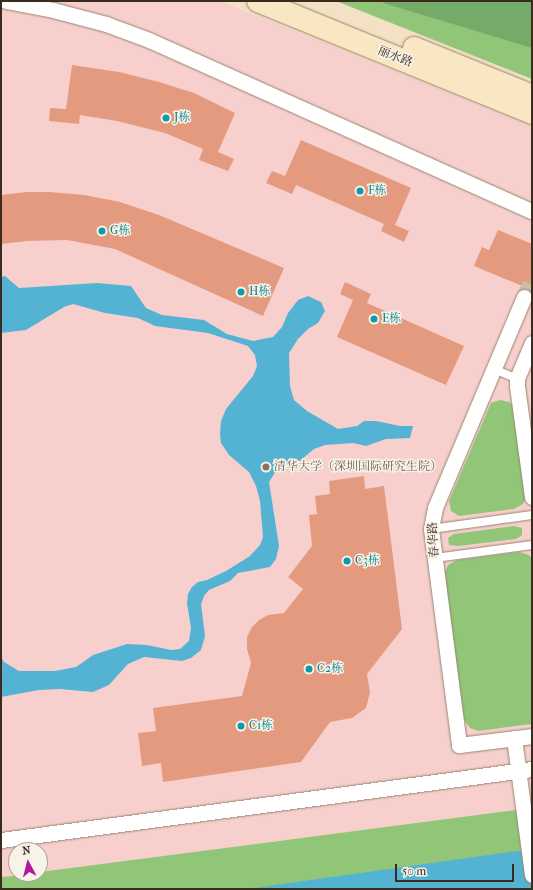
<!DOCTYPE html>
<meta charset="utf-8">
<style>
body{margin:0}
#map{position:relative;width:533px;height:890px;overflow:hidden;background:#f4e0c4;font-family:"IM FELL French Canon","Noto Serif SC",serif}
div>[style]{position:absolute}
[style*='--x']{left:calc(var(--x)*1px);top:calc(var(--y)*1px);width:calc(var(--w)*1px);rotate:calc(var(--a)*1deg)}
.built>*{inset:0;background:#f7d0cd}
.green>*{inset:0;background:#91c678}
.forest>*{inset:0;background:#74ab68}
.water>*{inset:0;background:#54b3d3}
.building>*{inset:0;background:#e49a7e}
.minor-tunnel>*{height:15px;margin-top:-7.5px;transform-origin:0;background:repeating-linear-gradient(90deg,#cfbca3 0 15px,transparent 0 23px)}
.roads{filter:drop-shadow(0 0 1px #988571) drop-shadow(0 0 1px #988571)}
.service>*{height:8px;margin:-4px;padding:0 4px;transform-origin:4px;border-radius:4px;background:#fff}
.minor>*{height:15px;margin:-7.5px;padding:0 7.5px;transform-origin:7.5px;border-radius:7.5px;background:#fff}
.secondary>*{height:22px;margin:-11px;padding:0 11px;transform-origin:11px;border-radius:11px;background:#f9e7c3}
.dots>*{width:11px;height:11px;translate:-50% -50%;box-sizing:border-box;border:2px solid #f7f3e8;border-radius:50%}
span{translate:-50% -50%;white-space:nowrap;text-align:center;line-height:1.15;-webkit-text-stroke:3px #f7f3e8;paint-order:stroke}
.street-label{font-size:12px;color:#3b2a1e}
.culture-label{font-size:12px;color:#0d838f}
.left{translate:0 -50%;text-align:left}
.education-label{font-size:12px;color:#785e54}
.frame{position:absolute;inset:0;border:2px solid #3b2a1e;pointer-events:none}
.north{position:absolute;left:8px;top:842px;width:40px;height:40px;box-sizing:border-box;background:#f7f3e8;border:1px solid #aca397;border-radius:50%;rotate:353deg;font-size:11px;font-weight:700;line-height:16px;text-align:center;color:#3b2a1e}
.north::after{content:'';display:block;margin:auto;width:14px;height:18px;background:#b5179e;clip-path:polygon(50% 0,100% 100%,50% 72%,0 100%)}
.scale{position:absolute;left:395px;top:864px;width:119px;height:18px;box-sizing:border-box;border:2px solid #3b2a1e;border-top:0;padding-left:5px;font-size:12px;line-height:14px;white-space:nowrap;color:#3b2a1e;-webkit-text-stroke:3px #f7f3e8;paint-order:stroke}
</style>
<div id="map">
<div class="built">
<i style="clip-path:polygon(1px 1px,220px 1px,532px 126px,532px 808px,40px 872px,40px 850px,16px 850px,16px 874px,27px 874px,1px 877px)"></i>
</div>
<div class="green">
<i style="clip-path:polygon(336px 1px,532px 1px,532px 79px)"></i>
<i style="clip-path:polygon(500px 400px,509px 402px,514px 407px,526px 498px,523px 504px,514px 509px,459px 516px,451px 511px,449px 501px,491px 403px)"></i>
<i style="clip-path:polygon(514px 526px,522px 528px,522px 535px,516px 539px,458px 546px,449px 545px,448px 538px,454px 534px)"></i>
<i style="clip-path:polygon(519px 552px,529px 555px,532px 558px,532px 724px,478px 731px,470px 728px,464px 720px,444px 574px,448px 565px,457px 560px)"></i>
<i style="clip-path:polygon(532px 808px,532px 889px,1px 889px,1px 877px,40px 874px,40px 872px)"></i>
</div>
<div class="forest">
<i style="clip-path:polygon(385px 1px,532px 1px,532px 48px,383px 3px)"></i>
</div>
<div class="water">
<i style="clip-path:polygon(5px 276px,19px 288px,97px 283px,131px 286px,146px 308px,162px 315px,204px 320px,227px 334px,253px 341px,273px 337px,282px 327px,288px 313px,298px 300px,308px 296px,321px 302px,325px 311px,318px 323px,308px 329px,298px 339px,289px 353px,290px 386px,294px 400px,307px 411px,338px 429px,357px 426px,364px 421px,376px 421px,400px 426px,413px 426px,410px 438px,386px 439px,366px 446px,353px 443px,325px 445px,314px 449px,290px 469px,276px 471px,269px 482px,279px 546px,276px 559px,270px 567px,238px 573px,230px 581px,209px 590px,204px 596px,201px 604px,205px 636px,201px 650px,191px 658px,182px 661px,144px 657px,128px 664px,109px 685px,93px 692px,60px 689px,39px 690px,1px 697px,1px 657px,4px 662px,19px 671px,55px 671px,76px 667px,93px 655px,127px 644px,147px 645px,171px 650px,180px 649px,189px 641px,191px 628px,187px 603px,188px 594px,192px 587px,198px 582px,207px 580px,226px 571px,250px 556px,260px 545px,263px 537px,260px 501px,256px 486px,249px 472px,229px 455px,221px 443px,220px 434px,221px 421px,226px 409px,253px 376px,257px 366px,255px 355px,248px 346px,208px 333px,155px 326px,138px 318px,105px 313px,73px 304px,64px 307px,26px 330px,1px 333px,1px 277px)"></i>
<i style="clip-path:polygon(532px 849px,532px 889px,247px 889px)"></i>
</div>
<div class="building">
<i style="clip-path:polygon(72px 65px,119px 72px,159px 82px,194px 93px,235px 113px,218px 152px,234px 159px,228px 171px,199px 160px,203px 149px,165px 133px,117px 121px,80px 115px,79px 124px,49px 121px,50px 108px,66px 109px)"></i>
<i style="clip-path:polygon(301px 140px,411px 188px,395px 225px,409px 231px,404px 242px,381px 231px,384px 224px,296px 185px,292px 194px,266px 183px,272px 171px,285px 176px)"></i>
<i style="clip-path:polygon(27px 192px,49px 192px,84px 195px,120px 202px,159px 215px,284px 268px,263px 316px,115px 249px,67px 240px,27px 241px,1px 244px,1px 195px)"></i>
<i style="clip-path:polygon(498px 230px,532px 244px,532px 290px,474px 266px,482px 247px,489px 250px)"></i>
<i style="clip-path:polygon(345px 282px,371px 294px,367px 303px,464px 346px,446px 385px,337px 337px,353px 300px,340px 294px)"></i>
<i style="clip-path:polygon(364px 476px,365px 489px,384px 486px,402px 629px,367px 674px,370px 692px,366px 708px,352px 718px,330px 722px,301px 762px,163px 782px,161px 763px,142px 766px,138px 733px,156px 731px,153px 708px,242px 696px,251px 663px,247px 649px,247px 637px,252px 627px,259px 620px,268px 615px,284px 613px,303px 589px,288px 577px,312px 546px,309px 515px,317px 514px,315px 496px,330px 494px,329px 481px)"></i>
</div>
<div class="minor-tunnel">
<i style="--x:524;--y:297;--w:21;--a:-67"></i>
</div>
<div class="roads">
<div class="service">
<i style="--x:494;--y:369;--w:25;--a:23"></i>
<i style="--x:431;--y:529;--w:102;--a:-7.9"></i>
<i style="--x:435;--y:558;--w:98;--a:-7.6"></i>
</div>
<div class="minor">
<i style="--x:6;--y:1;--w:48;--a:10.8"></i>
<i style="--x:53;--y:10;--w:55;--a:14.8"></i>
<i style="--x:106;--y:24;--w:46;--a:20.4"></i>
<i style="--x:149;--y:40;--w:419;--a:24.1"></i>
<i style="--x:524;--y:297;--w:229;--a:112.9"></i>
<i style="--x:435;--y:508;--w:21;--a:101"></i>
<i style="--x:431;--y:529;--w:218;--a:82.6"></i>
<i style="--x:459;--y:745;--w:74;--a:-7"></i>
<i style="--x:532;--y:343;--w:39;--a:113"></i>
<i style="--x:517;--y:379;--w:7;--a:90"></i>
<i style="--x:517;--y:386;--w:112;--a:82.3"></i>
<i style="--x:514;--y:738;--w:138;--a:82.5"></i>
<i style="--x:1;--y:840;--w:536;--a:-7.62"></i>
</div>
<div class="secondary">
<i style="--x:258;--y:1;--w:296;--a:22.2"></i>
<i style="--x:414;--y:48;--w:127;--a:22.1"></i>
</div>
</div>
<div class="dots">
<i style="left:166px;top:118px;background:#0f9aa8"></i>
<i style="left:360px;top:191px;background:#0f9aa8"></i>
<i style="left:102px;top:231px;background:#0f9aa8"></i>
<i style="left:241px;top:292px;background:#0f9aa8"></i>
<i style="left:374px;top:319px;background:#0f9aa8"></i>
<i style="left:266px;top:467px;background:#8d6e63"></i>
<i style="left:347px;top:561px;background:#0f9aa8"></i>
<i style="left:309px;top:669px;background:#0f9aa8"></i>
<i style="left:241px;top:726px;background:#0f9aa8"></i>
</div>
<div class="street-label">
<span style="left:395px;top:57px;rotate:22deg">丽水路</span>
<span style="left:434px;top:540px;rotate:-94deg">春华路</span>
</div>
<div class="culture-label">
<span class="left" style="left:174px;top:118px">J栋</span>
<span class="left" style="left:368px;top:191px">F栋</span>
<span class="left" style="left:110px;top:231px">G栋</span>
<span class="left" style="left:249px;top:292px">H栋</span>
<span class="left" style="left:382px;top:319px">E栋</span>
<span class="left" style="left:355px;top:561px">C3栋</span>
<span class="left" style="left:317px;top:669px">C2栋</span>
<span class="left" style="left:249px;top:726px">C1栋</span>
</div>
<div class="education-label">
<span class="left" style="left:274px;top:467px">清华大学（深圳国际研究生院）</span>
</div>
<div class="frame"></div>
<div class="north">N</div>
<div class="scale">50 m</div>
</div>
